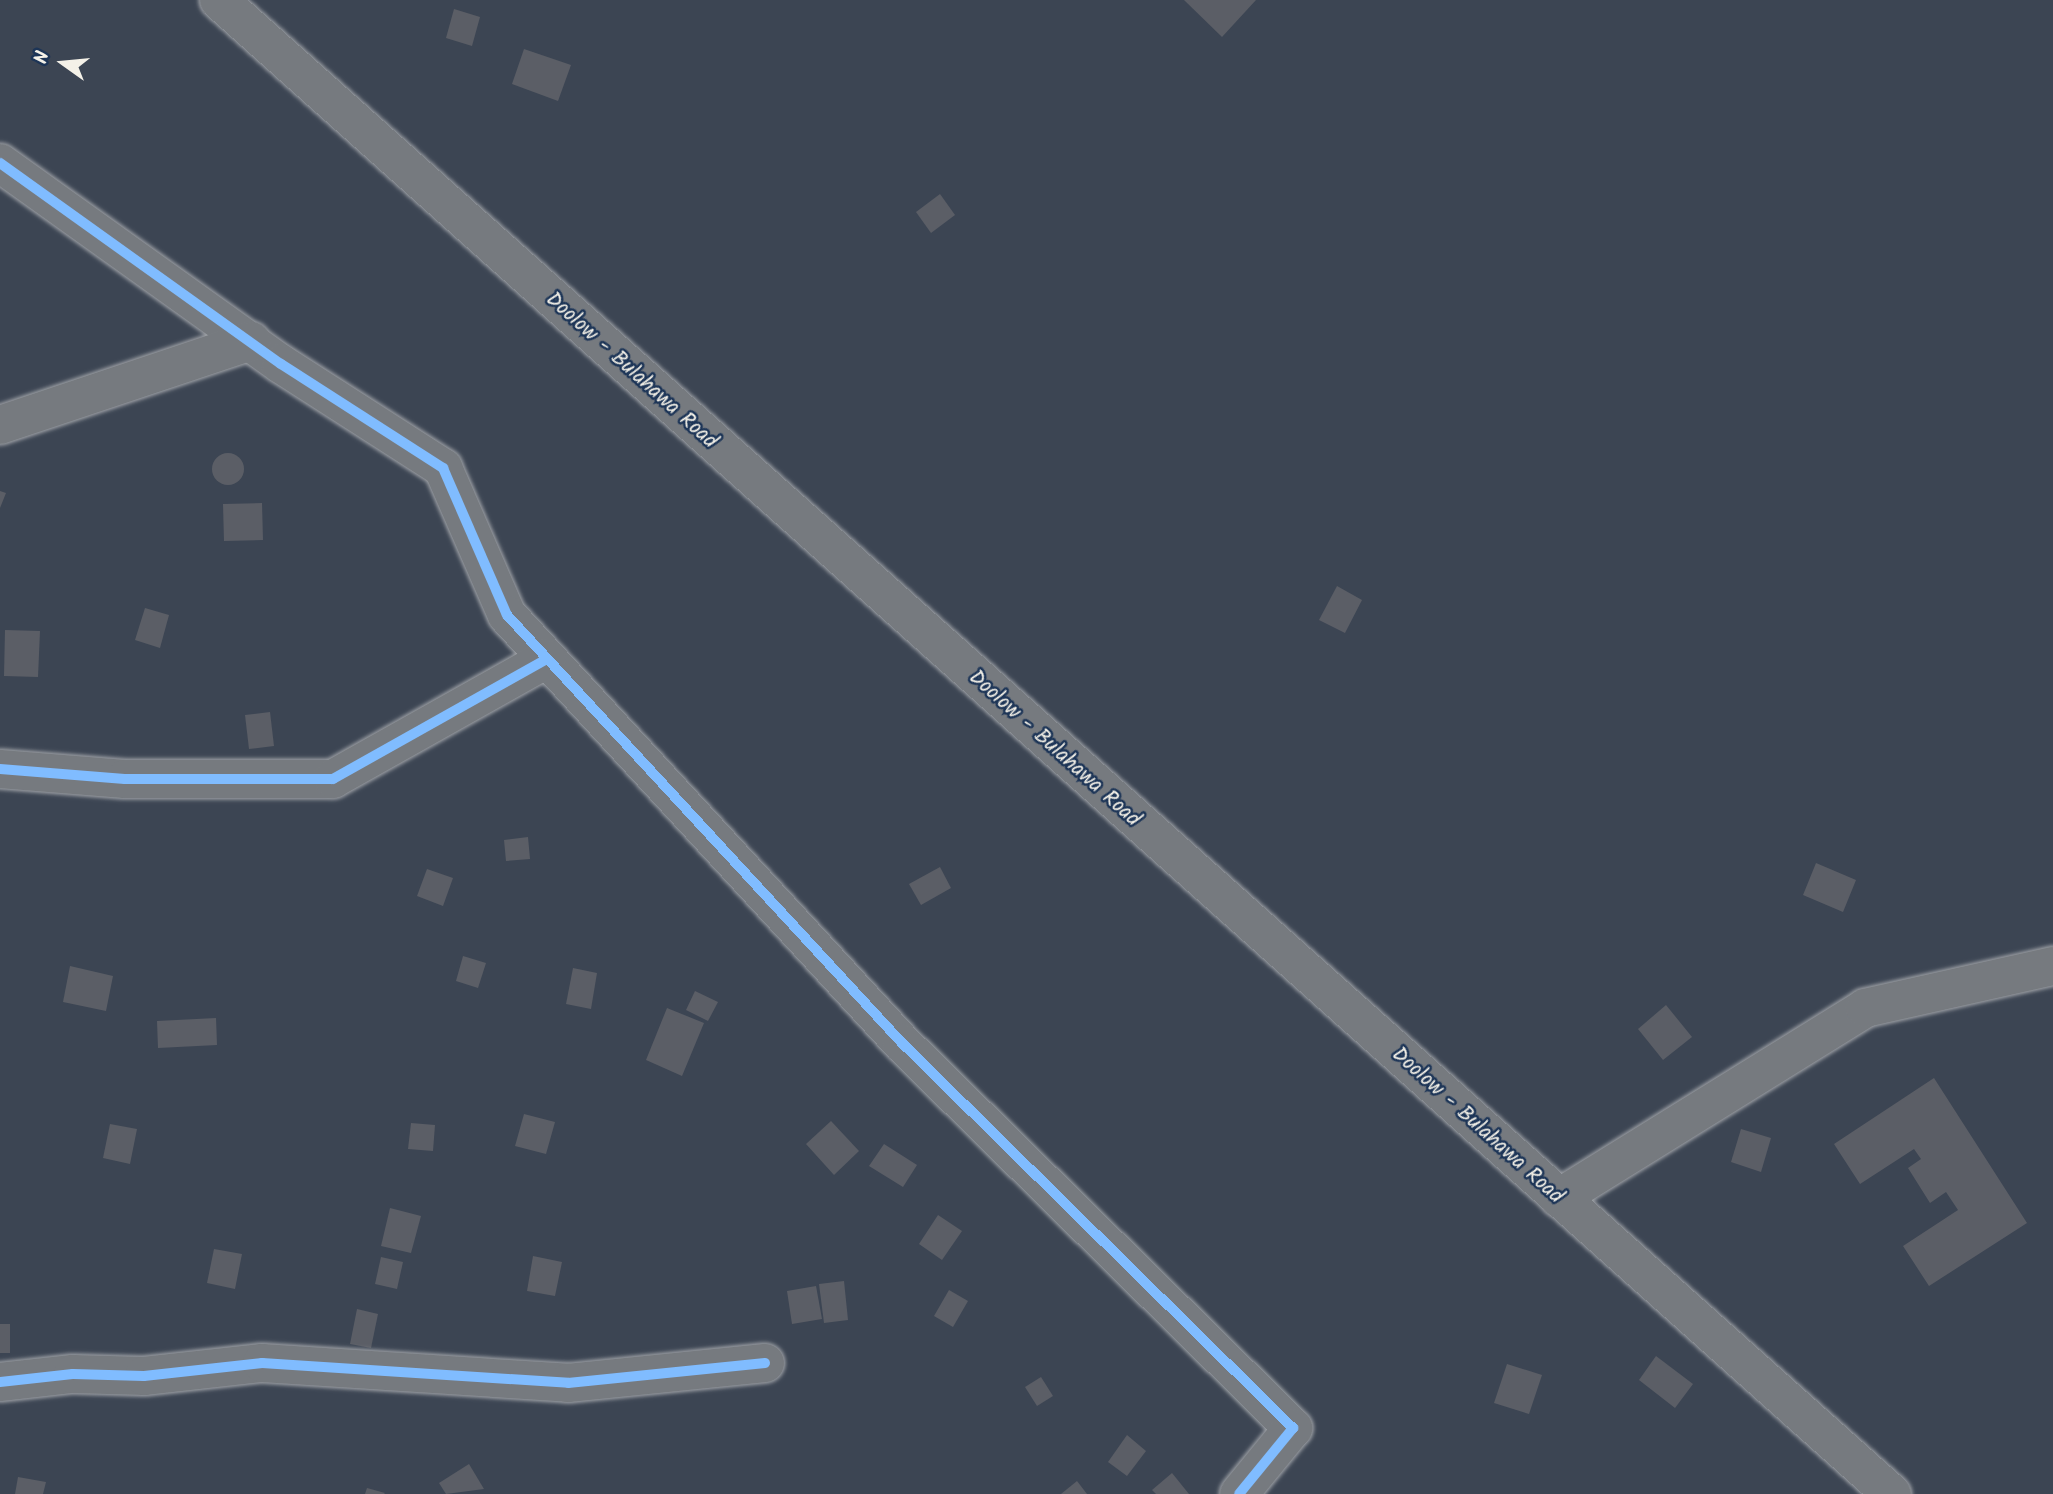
<!DOCTYPE html>
<style>
body{margin:0}
#map{position:relative;width:2053px;height:1494px;overflow:hidden;background:#3c4553;font-family:Kalam,sans-serif}
div>[style]{position:absolute}
[style*='--x']{left:calc(var(--x)*1px);top:calc(var(--y)*1px);width:calc(var(--w)*1px);rotate:calc(var(--a)*1deg)}
.building>*{inset:0;background:#5b5e66}
.round{border-radius:50%}
.roads{filter:drop-shadow(0 0 2px #9fa2a7) drop-shadow(0 0 2px #9fa2a7)}
.minor>*{height:38px;margin:-19px;padding:0 19px;transform-origin:19px;border-radius:19px;background:#767a7f}
.secondary>*{height:38px;margin:-19px;padding:0 19px;transform-origin:19px;border-radius:19px;background:#767a7f}
.cycleway>*{height:10px;margin:-5px;padding:0 5px;transform-origin:5px;border-radius:5px;background:#80bcff}
span{translate:-50% -50%;white-space:nowrap;text-align:center;line-height:1.15;-webkit-text-stroke:5px #1d3557;paint-order:stroke}
.street-label{font-size:21px;color:#f4f1e8}
.north{position:absolute;left:28px;top:28px;width:70px;height:70px;-webkit-text-stroke:5px #1d3557;paint-order:stroke;rotate:285deg;font-size:19px;font-weight:700;line-height:28px;text-align:center;color:#f4f1e8}
.north::after{content:'';display:block;margin:auto;width:24px;height:32px;background:#f4f1e8;clip-path:polygon(50% 0,100% 100%,50% 72%,0 100%)}
</style>
<div id="map">
<div class="building">
<i style="clip-path:polygon(1184px 0,1256px 0,1222px 37px)"></i>
<i style="clip-path:polygon(454px 9px,480px 17px,472px 46px,446px 38px)"></i>
<i style="clip-path:polygon(524px 49px,571px 65px,558px 101px,512px 84px)"></i>
<i style="clip-path:polygon(940px 194px,955px 215px,931px 233px,916px 212px)"></i>
<i class="round" style="left:212px;top:453px;width:32px;height:32px"></i>
<i style="clip-path:polygon(0 491px,6px 493px,0 508px)"></i>
<i style="clip-path:polygon(262px 503px,263px 540px,224px 541px,223px 504px)"></i>
<i style="clip-path:polygon(1337px 586px,1362px 600px,1345px 633px,1319px 620px)"></i>
<i style="clip-path:polygon(145px 608px,169px 615px,160px 648px,135px 640px)"></i>
<i style="clip-path:polygon(5px 630px,40px 631px,38px 677px,4px 676px)"></i>
<i style="clip-path:polygon(270px 712px,274px 746px,249px 749px,245px 715px)"></i>
<i style="clip-path:polygon(528px 837px,530px 859px,506px 861px,504px 840px)"></i>
<i style="clip-path:polygon(1816px 863px,1856px 880px,1843px 912px,1803px 895px)"></i>
<i style="clip-path:polygon(940px 867px,951px 888px,921px 905px,909px 884px)"></i>
<i style="clip-path:polygon(427px 869px,453px 878px,443px 906px,417px 896px)"></i>
<i style="clip-path:polygon(463px 956px,486px 963px,478px 988px,456px 981px)"></i>
<i style="clip-path:polygon(70px 966px,113px 976px,106px 1011px,63px 1002px)"></i>
<i style="clip-path:polygon(573px 968px,597px 973px,591px 1009px,566px 1004px)"></i>
<i style="clip-path:polygon(695px 991px,718px 1002px,708px 1021px,686px 1010px)"></i>
<i style="clip-path:polygon(1666px 1005px,1692px 1037px,1663px 1060px,1638px 1029px)"></i>
<i style="clip-path:polygon(667px 1008px,704px 1023px,682px 1076px,646px 1060px)"></i>
<i style="clip-path:polygon(216px 1018px,217px 1045px,158px 1048px,157px 1021px)"></i>
<i style="clip-path:polygon(1934px 1078px,2027px 1223px,1929px 1286px,1903px 1246px,1958px 1210px,1946px 1192px,1930px 1203px,1908px 1168px,1921px 1159px,1914px 1149px,1860px 1184px,1834px 1144px)"></i>
<i style="clip-path:polygon(524px 1114px,555px 1122px,546px 1154px,515px 1146px)"></i>
<i style="clip-path:polygon(831px 1121px,859px 1151px,834px 1175px,806px 1144px)"></i>
<i style="clip-path:polygon(411px 1123px,435px 1125px,433px 1151px,408px 1149px)"></i>
<i style="clip-path:polygon(110px 1124px,137px 1129px,130px 1164px,103px 1158px)"></i>
<i style="clip-path:polygon(1741px 1129px,1771px 1138px,1761px 1172px,1731px 1162px)"></i>
<i style="clip-path:polygon(884px 1144px,917px 1165px,903px 1187px,869px 1166px)"></i>
<i style="clip-path:polygon(390px 1208px,421px 1216px,411px 1253px,381px 1246px)"></i>
<i style="clip-path:polygon(938px 1215px,962px 1231px,942px 1260px,919px 1244px)"></i>
<i style="clip-path:polygon(214px 1249px,242px 1254px,235px 1289px,207px 1283px)"></i>
<i style="clip-path:polygon(533px 1256px,562px 1262px,555px 1296px,527px 1291px)"></i>
<i style="clip-path:polygon(381px 1257px,403px 1262px,397px 1289px,375px 1284px)"></i>
<i style="clip-path:polygon(844px 1281px,848px 1320px,824px 1323px,819px 1284px)"></i>
<i style="clip-path:polygon(816px 1286px,822px 1319px,792px 1324px,787px 1291px)"></i>
<i style="clip-path:polygon(949px 1290px,968px 1301px,953px 1327px,934px 1316px)"></i>
<i style="clip-path:polygon(357px 1309px,378px 1314px,371px 1348px,350px 1344px)"></i>
<i style="clip-path:polygon(0 1324px,10px 1324px,10px 1353px,0 1353px)"></i>
<i style="clip-path:polygon(1656px 1356px,1693px 1384px,1675px 1408px,1639px 1380px)"></i>
<i style="clip-path:polygon(1507px 1364px,1542px 1375px,1529px 1414px,1494px 1403px)"></i>
<i style="clip-path:polygon(1041px 1377px,1053px 1396px,1037px 1406px,1025px 1387px)"></i>
<i style="clip-path:polygon(1127px 1435px,1146px 1451px,1127px 1476px,1108px 1462px)"></i>
<i style="clip-path:polygon(469px 1464px,484px 1489px,446px 1494px,439px 1483px)"></i>
<i style="clip-path:polygon(1172px 1473px,1189px 1494px,1156px 1494px,1152px 1490px)"></i>
<i style="clip-path:polygon(18px 1477px,46px 1482px,43px 1494px,15px 1494px)"></i>
<i style="clip-path:polygon(1077px 1481px,1087px 1494px,1061px 1494px)"></i>
<i style="clip-path:polygon(367px 1488px,385px 1493px,384px 1494px,365px 1494px)"></i>
</div>
<div class="roads">
<div class="minor">
<i style="--x:0;--y:163;--w:345;--a:35.6"></i>
<i style="--x:281;--y:364;--w:193;--a:32.7"></i>
<i style="--x:443;--y:468;--w:160;--a:66.5"></i>
<i style="--x:507;--y:615;--w:582;--a:47.3"></i>
<i style="--x:902;--y:1043;--w:549;--a:44.56"></i>
<i style="--x:1293;--y:1428;--w:85;--a:129.3"></i>
<i style="--x:0;--y:425;--w:265;--a:-18.5"></i>
<i style="--x:0;--y:769;--w:125;--a:4.6"></i>
<i style="--x:125;--y:779;--w:208;--a:0"></i>
<i style="--x:333;--y:779;--w:245;--a:-29.3"></i>
<i style="--x:1559;--y:1198;--w:360;--a:-31.8"></i>
<i style="--x:1865;--y:1008;--w:193;--a:-12.6"></i>
<i style="--x:0;--y:1382;--w:73;--a:-6.3"></i>
<i style="--x:73;--y:1374;--w:71;--a:1.6"></i>
<i style="--x:144;--y:1376;--w:119;--a:-6.3"></i>
<i style="--x:262;--y:1363;--w:307;--a:3.7"></i>
<i style="--x:568;--y:1383;--w:198;--a:-5.8"></i>
</div>
<div class="secondary">
<i style="--x:219;--y:0;--w:2243;--a:41.77"></i>
</div>
</div>
<div class="cycleway">
<i style="--x:0;--y:163;--w:345;--a:35.6"></i>
<i style="--x:281;--y:364;--w:193;--a:32.7"></i>
<i style="--x:443;--y:468;--w:160;--a:66.5"></i>
<i style="--x:507;--y:615;--w:582;--a:47.3"></i>
<i style="--x:902;--y:1043;--w:549;--a:44.56"></i>
<i style="--x:1293;--y:1428;--w:85;--a:129.3"></i>
<i style="--x:0;--y:769;--w:125;--a:4.6"></i>
<i style="--x:125;--y:779;--w:208;--a:0"></i>
<i style="--x:333;--y:779;--w:245;--a:-29.3"></i>
<i style="--x:0;--y:1382;--w:73;--a:-6.3"></i>
<i style="--x:73;--y:1374;--w:71;--a:1.6"></i>
<i style="--x:144;--y:1376;--w:119;--a:-6.3"></i>
<i style="--x:262;--y:1363;--w:307;--a:3.7"></i>
<i style="--x:568;--y:1383;--w:198;--a:-5.8"></i>
</div>
<div class="street-label">
<span style="left:631px;top:371px;rotate:42deg">Doolow - Bulahawa Road</span>
<span style="left:1054px;top:749px;rotate:42deg">Doolow - Bulahawa Road</span>
<span style="left:1477px;top:1126px;rotate:42deg">Doolow - Bulahawa Road</span>
</div>
<div class="north">N</div>
</div>
